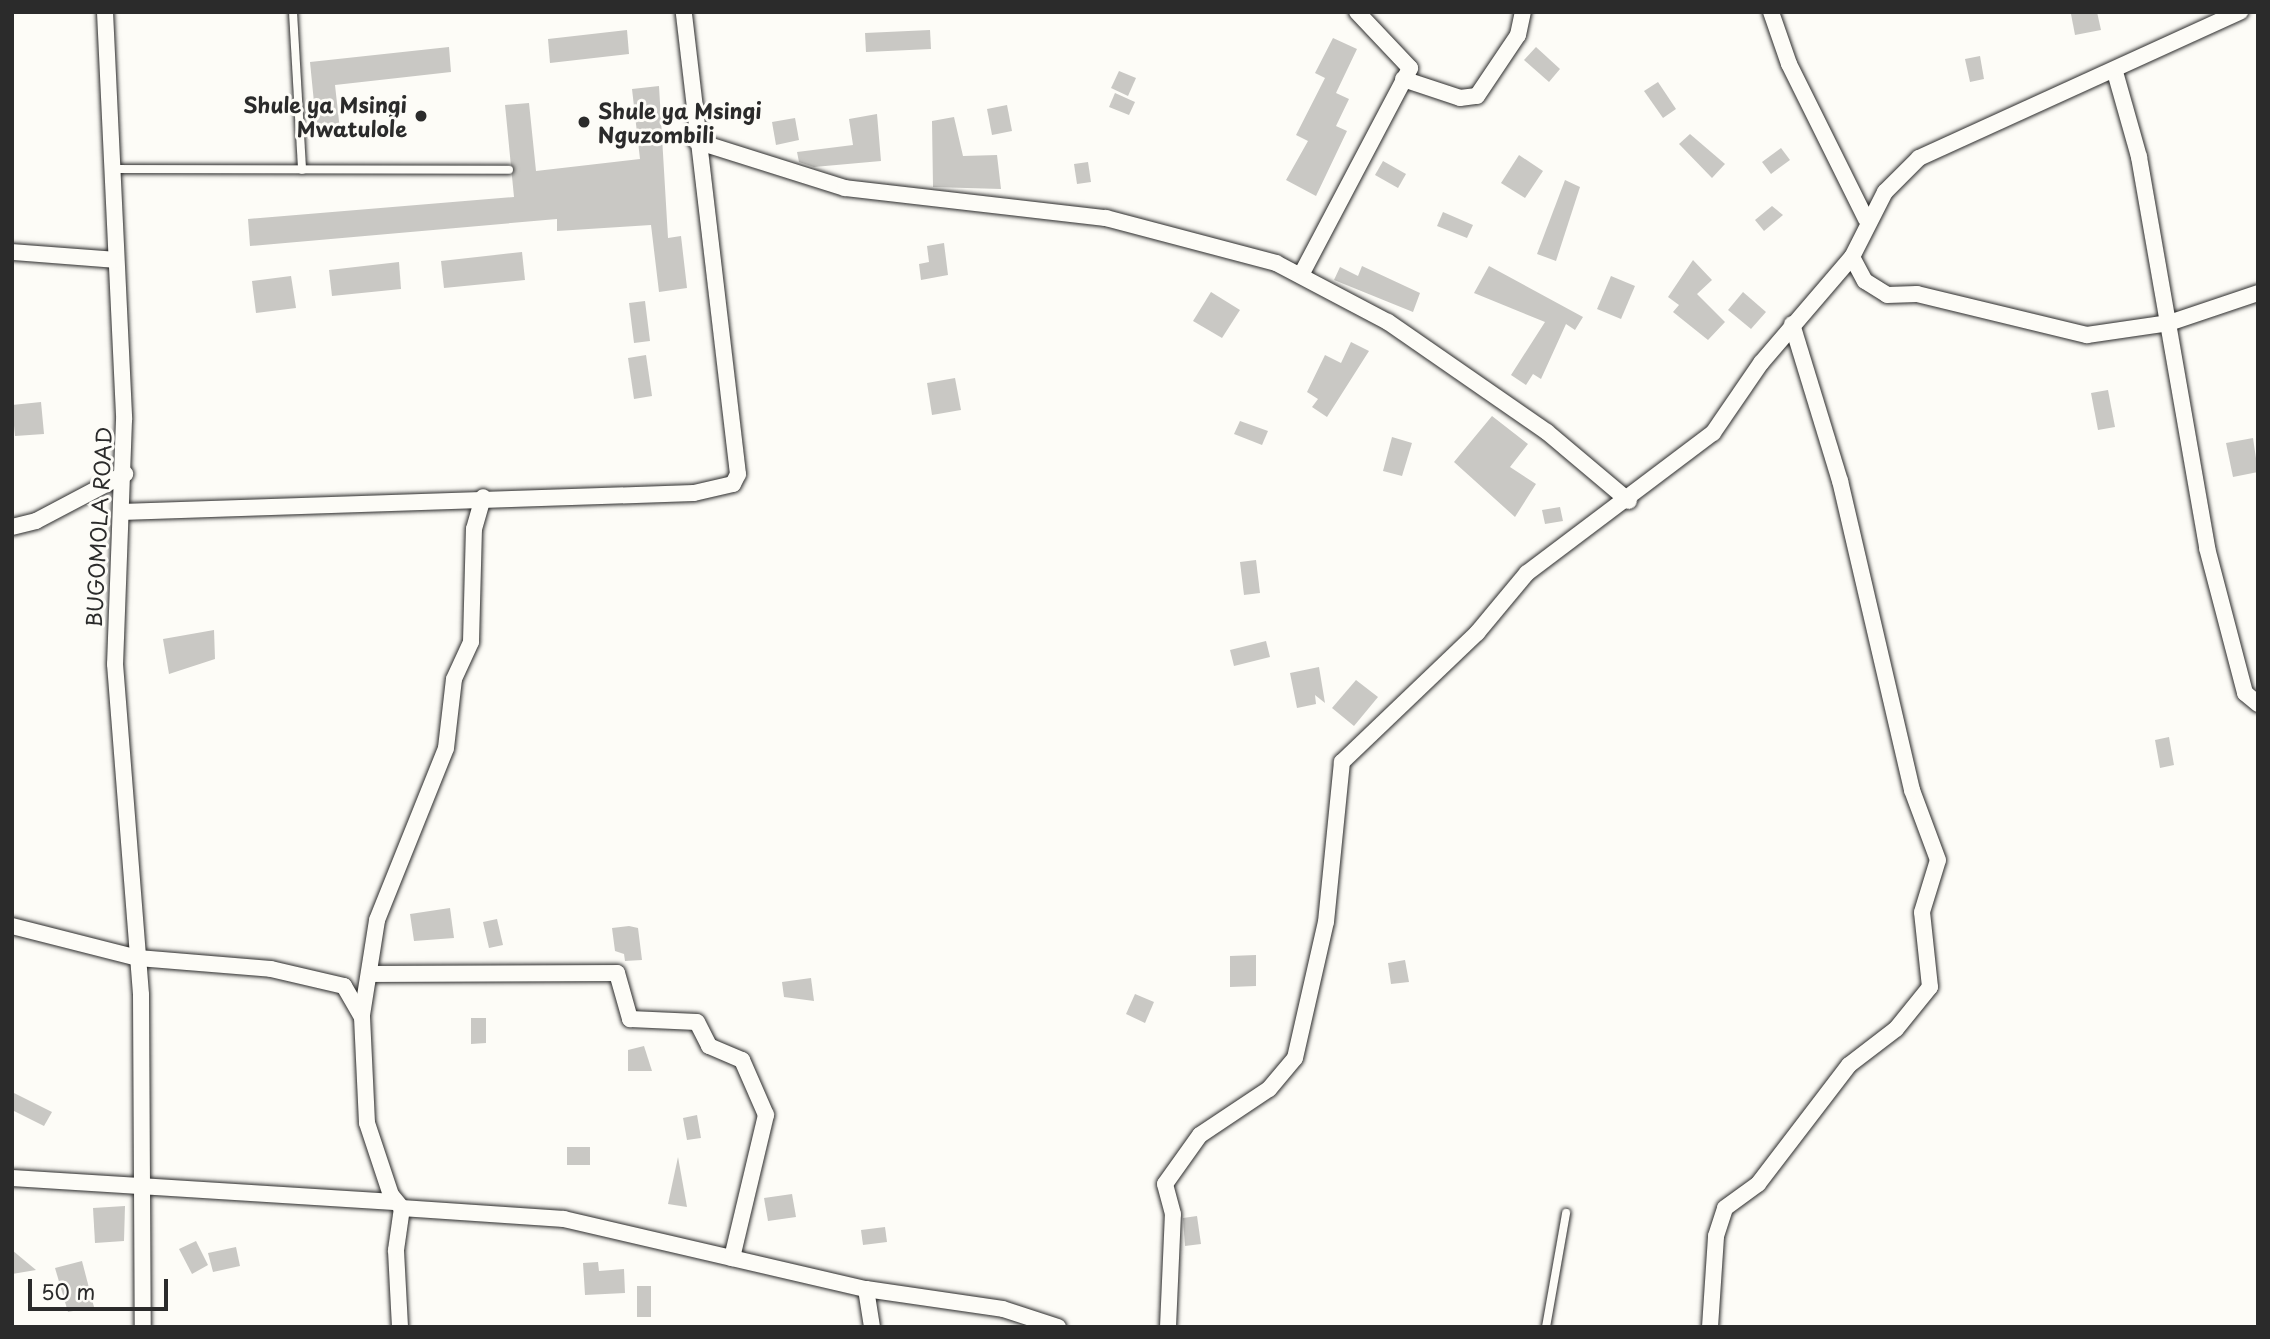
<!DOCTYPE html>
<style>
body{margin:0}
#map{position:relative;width:2270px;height:1339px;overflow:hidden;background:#fdfcf7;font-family:"Playpen Sans",sans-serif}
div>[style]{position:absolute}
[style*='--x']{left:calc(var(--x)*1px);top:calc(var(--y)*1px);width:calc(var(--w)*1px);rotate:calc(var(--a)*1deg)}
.building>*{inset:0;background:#c9c8c4}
.roads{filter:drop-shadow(0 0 2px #2b2b2b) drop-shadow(0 0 2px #2b2b2b)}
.service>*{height:8px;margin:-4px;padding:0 4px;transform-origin:4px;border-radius:4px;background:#fdfcf7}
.minor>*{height:16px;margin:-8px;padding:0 8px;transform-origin:8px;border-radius:8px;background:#fdfcf7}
.dots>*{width:19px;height:19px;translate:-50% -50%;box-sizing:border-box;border:4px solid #fdfcf7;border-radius:50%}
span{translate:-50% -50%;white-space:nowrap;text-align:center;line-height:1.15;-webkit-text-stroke:6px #fdfcf7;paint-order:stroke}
.poi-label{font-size:21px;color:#2b2b2b;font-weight:700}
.right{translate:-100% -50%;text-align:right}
.left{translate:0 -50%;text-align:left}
.street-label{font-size:21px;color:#2b2b2b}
.frame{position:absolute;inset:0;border:14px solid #2b2b2b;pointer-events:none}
.scale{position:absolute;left:28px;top:1279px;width:140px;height:32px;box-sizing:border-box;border:4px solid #2b2b2b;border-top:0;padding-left:9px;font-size:21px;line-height:24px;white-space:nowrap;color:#2b2b2b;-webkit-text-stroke:5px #fdfcf7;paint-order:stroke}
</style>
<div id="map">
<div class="building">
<i style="clip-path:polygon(2078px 12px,2097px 12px,2101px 30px,2075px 35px,2071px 14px)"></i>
<i style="clip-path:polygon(627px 30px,629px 54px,550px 63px,548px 39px)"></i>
<i style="clip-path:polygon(930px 30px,931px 49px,866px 52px,865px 33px)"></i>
<i style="clip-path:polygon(1333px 38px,1357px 49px,1336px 93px,1349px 99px,1336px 126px,1347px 131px,1316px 196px,1286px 180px,1308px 141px,1296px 135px,1325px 78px,1315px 73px)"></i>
<i style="clip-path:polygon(449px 47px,451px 72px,335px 85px,340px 130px,317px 133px,310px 62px)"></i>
<i style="clip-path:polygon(1536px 47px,1560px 69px,1549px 82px,1524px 60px)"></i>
<i style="clip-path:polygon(1980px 56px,1984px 79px,1970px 82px,1965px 59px)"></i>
<i style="clip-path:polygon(1119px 71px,1136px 78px,1128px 96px,1111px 88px)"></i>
<i style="clip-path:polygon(1658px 82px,1676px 109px,1663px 118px,1644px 91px)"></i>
<i style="clip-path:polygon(659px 86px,668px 238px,681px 236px,687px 288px,659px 292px,651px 225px,557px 231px,557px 219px,250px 246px,248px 219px,514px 197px,505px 105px,529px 103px,536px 171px,640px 159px,632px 89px)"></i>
<i style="clip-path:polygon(1115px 93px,1135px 102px,1129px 115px,1109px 107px)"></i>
<i style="clip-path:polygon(1007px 105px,1012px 131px,992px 135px,987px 109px)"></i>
<i style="clip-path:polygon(877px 114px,881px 161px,814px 167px,799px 162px,797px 152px,853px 145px,849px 119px)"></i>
<i style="clip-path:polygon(954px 117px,963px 156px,997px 155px,1001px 189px,933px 187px,932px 121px)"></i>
<i style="clip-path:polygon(795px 118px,799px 140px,776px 145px,772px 122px)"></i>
<i style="clip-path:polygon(1690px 134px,1725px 164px,1712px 178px,1679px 144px)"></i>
<i style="clip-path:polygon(1781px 148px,1790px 160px,1771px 174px,1762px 162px)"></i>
<i style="clip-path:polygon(1519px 155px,1543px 171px,1525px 198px,1501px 183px)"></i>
<i style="clip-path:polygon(1383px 161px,1406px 174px,1398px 188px,1375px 175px)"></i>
<i style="clip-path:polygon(1088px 162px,1091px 182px,1077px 184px,1074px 164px)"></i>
<i style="clip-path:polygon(1565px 180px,1580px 187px,1556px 261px,1537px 254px)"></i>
<i style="clip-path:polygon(1772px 206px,1783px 215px,1764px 231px,1755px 220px)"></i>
<i style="clip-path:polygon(1443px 212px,1473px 225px,1467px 238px,1437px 226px)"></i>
<i style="clip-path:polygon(944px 243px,948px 275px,921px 280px,919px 264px,929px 262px,927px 246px)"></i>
<i style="clip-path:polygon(522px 252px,525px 280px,444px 288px,441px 261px)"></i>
<i style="clip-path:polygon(1693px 260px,1712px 280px,1697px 294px,1725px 322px,1708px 340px,1673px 312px,1679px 305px,1668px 297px)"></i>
<i style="clip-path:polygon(399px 262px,401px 289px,332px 296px,329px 270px)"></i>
<i style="clip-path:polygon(1362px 266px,1420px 293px,1413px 312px,1334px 280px,1340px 267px,1358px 276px)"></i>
<i style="clip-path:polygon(1489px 266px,1583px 317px,1575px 330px,1566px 324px,1541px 379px,1533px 374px,1526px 385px,1511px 375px,1545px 322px,1474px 293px)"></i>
<i style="clip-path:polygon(291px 276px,296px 308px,256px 313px,252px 281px)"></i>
<i style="clip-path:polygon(1611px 276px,1635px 286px,1621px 319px,1597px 309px)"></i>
<i style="clip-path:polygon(1211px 292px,1240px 310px,1222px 338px,1193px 321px)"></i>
<i style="clip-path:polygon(1743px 292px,1766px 312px,1751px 329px,1728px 310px)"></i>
<i style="clip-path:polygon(645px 301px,650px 341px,634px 343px,629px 303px)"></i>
<i style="clip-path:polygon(1351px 342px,1369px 351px,1327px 417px,1312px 407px,1318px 399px,1307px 392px,1325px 355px,1341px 363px)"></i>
<i style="clip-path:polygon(646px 355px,652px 396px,634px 399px,628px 358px)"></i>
<i style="clip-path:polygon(955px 378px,961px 410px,932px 415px,927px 383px)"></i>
<i style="clip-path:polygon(2108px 390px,2115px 427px,2098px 430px,2091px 393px)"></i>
<i style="clip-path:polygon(41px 402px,44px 434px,15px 436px,12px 405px)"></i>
<i style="clip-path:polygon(1492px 416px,1528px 444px,1510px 467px,1536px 484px,1515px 517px,1454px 462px)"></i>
<i style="clip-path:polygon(1240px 421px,1268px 431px,1262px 445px,1234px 434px)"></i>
<i style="clip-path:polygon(1392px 437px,1412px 443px,1402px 476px,1383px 471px)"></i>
<i style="clip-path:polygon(2253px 438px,2258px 472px,2233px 477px,2226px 443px)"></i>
<i style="clip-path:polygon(1560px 507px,1563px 521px,1545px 524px,1542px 510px)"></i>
<i style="clip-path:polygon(1256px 560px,1260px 593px,1244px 595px,1240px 562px)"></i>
<i style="clip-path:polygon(214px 630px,215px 659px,169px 674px,163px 639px)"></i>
<i style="clip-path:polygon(1266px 641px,1270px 657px,1234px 666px,1230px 650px)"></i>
<i style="clip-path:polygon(1319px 667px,1325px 703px,1315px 695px,1316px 704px,1297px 708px,1290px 673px)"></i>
<i style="clip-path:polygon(1356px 680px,1378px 697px,1354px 726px,1332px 708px)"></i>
<i style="clip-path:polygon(2169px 737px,2174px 765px,2160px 768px,2155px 740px)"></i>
<i style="clip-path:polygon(450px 908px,454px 938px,414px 941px,410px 914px)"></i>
<i style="clip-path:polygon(497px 919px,503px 945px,489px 948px,483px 922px)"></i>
<i style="clip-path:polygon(629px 926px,638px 928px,642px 960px,625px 961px,624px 954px,615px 951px,612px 928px)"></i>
<i style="clip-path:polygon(1256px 955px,1256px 986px,1230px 987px,1230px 956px)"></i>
<i style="clip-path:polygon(1405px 960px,1409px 982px,1391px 984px,1388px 963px)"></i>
<i style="clip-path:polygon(811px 978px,814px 1001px,784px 997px,782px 982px)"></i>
<i style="clip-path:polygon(1135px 994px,1154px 1002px,1145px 1023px,1126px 1014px)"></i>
<i style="clip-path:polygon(471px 1018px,486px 1018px,486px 1043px,471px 1044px)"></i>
<i style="clip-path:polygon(644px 1046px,652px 1071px,628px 1071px,628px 1050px)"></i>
<i style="clip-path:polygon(12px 1092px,52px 1112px,44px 1126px,12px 1110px)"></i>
<i style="clip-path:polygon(697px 1115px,701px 1138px,687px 1140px,683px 1118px)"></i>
<i style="clip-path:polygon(567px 1147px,590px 1147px,590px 1165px,567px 1165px)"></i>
<i style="clip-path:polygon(678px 1157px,687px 1207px,668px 1204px)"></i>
<i style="clip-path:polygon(792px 1194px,796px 1217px,768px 1221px,764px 1198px)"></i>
<i style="clip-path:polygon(125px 1206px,124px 1241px,95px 1243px,93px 1208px)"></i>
<i style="clip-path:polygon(1197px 1216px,1201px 1244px,1185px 1246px,1183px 1218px)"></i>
<i style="clip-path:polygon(885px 1227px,887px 1242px,863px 1245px,861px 1230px)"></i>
<i style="clip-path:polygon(196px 1241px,208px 1265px,192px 1274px,179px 1249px)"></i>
<i style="clip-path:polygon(236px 1247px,240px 1266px,213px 1272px,208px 1253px)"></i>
<i style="clip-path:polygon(12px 1250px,36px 1270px,12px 1274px)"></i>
<i style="clip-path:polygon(82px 1261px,94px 1307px,68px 1312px,55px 1268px)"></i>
<i style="clip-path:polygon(598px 1262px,599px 1271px,624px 1269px,625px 1293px,585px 1295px,583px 1263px)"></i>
<i style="clip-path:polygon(637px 1286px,651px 1286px,651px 1317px,637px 1317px)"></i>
</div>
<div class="roads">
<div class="service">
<i style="--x:293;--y:12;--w:158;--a:86.7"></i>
<i style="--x:111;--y:169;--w:398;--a:0.1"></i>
<i style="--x:1546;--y:1327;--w:116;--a:-80"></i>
</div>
<div class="minor">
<i style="--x:105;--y:12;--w:408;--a:87.3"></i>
<i style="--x:124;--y:420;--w:244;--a:92.1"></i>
<i style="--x:115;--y:664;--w:332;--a:85.5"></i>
<i style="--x:141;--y:995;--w:332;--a:89.7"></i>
<i style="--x:1771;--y:12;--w:55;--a:70.9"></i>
<i style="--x:1789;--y:64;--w:173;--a:63.6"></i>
<i style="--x:2115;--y:72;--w:88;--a:74.2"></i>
<i style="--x:2139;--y:157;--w:397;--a:80.1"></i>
<i style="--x:2207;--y:548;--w:150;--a:75.3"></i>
<i style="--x:2245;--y:693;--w:17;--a:40"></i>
<i style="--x:1403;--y:79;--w:60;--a:18.4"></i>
<i style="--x:1460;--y:98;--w:17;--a:-7"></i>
<i style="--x:1477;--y:96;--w:73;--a:-56.1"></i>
<i style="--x:1518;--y:35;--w:24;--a:-78"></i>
<i style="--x:696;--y:141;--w:156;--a:17.5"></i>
<i style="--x:845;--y:188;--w:263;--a:6.6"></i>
<i style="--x:1106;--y:218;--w:176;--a:14.8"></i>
<i style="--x:1276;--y:263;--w:127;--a:27.8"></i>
<i style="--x:1388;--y:322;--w:193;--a:34.7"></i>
<i style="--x:1547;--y:432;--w:107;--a:40.1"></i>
<i style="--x:12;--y:252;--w:104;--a:4.4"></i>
<i style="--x:1852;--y:257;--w:27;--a:62"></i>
<i style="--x:1865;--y:281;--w:26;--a:32"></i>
<i style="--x:1887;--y:295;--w:30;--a:-2"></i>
<i style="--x:1917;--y:294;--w:175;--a:13.6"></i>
<i style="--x:2087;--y:335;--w:83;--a:-8.3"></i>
<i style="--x:2169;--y:323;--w:94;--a:-18.6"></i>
<i style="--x:1301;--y:275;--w:234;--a:-62.2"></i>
<i style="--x:1410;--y:68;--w:77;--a:-133.4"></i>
<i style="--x:121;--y:512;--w:573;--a:-1.9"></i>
<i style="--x:694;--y:493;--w:40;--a:-13"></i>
<i style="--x:733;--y:484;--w:11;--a:-63"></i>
<i style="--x:738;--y:474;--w:465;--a:-96.7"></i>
<i style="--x:12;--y:527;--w:25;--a:-14"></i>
<i style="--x:36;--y:521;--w:101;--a:-27.8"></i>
<i style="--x:12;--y:926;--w:130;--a:14.3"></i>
<i style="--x:138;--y:958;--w:133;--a:4.7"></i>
<i style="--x:271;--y:969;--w:75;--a:13.1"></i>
<i style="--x:344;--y:986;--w:36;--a:60"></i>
<i style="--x:362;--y:1017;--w:106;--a:87.3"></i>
<i style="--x:367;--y:1123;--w:76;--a:71.6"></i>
<i style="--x:391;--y:1195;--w:17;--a:50"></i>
<i style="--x:402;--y:1208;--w:162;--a:3.9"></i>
<i style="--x:564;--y:1219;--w:310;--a:13.1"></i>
<i style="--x:866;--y:1289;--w:138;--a:8.3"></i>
<i style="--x:1003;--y:1309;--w:58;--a:18.1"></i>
<i style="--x:369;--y:974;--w:248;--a:-0.2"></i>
<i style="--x:617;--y:973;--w:48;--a:74.2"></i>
<i style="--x:630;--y:1019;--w:67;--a:2.6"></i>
<i style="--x:697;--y:1022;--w:27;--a:63"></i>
<i style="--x:709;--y:1046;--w:36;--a:23"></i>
<i style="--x:742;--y:1060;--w:60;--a:66.4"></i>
<i style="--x:766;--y:1115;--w:147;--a:103.4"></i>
<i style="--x:362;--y:1015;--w:96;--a:-81"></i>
<i style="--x:377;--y:920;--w:185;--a:-68.1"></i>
<i style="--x:446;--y:748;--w:69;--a:-83.4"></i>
<i style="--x:454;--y:679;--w:41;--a:-65.3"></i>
<i style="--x:471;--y:642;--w:113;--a:-88.5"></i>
<i style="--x:474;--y:529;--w:33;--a:-74"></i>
<i style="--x:12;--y:1178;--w:383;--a:3.6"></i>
<i style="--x:866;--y:1289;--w:38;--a:81"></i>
<i style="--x:400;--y:1327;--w:77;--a:-93"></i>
<i style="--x:396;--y:1250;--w:42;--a:-81.9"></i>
<i style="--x:1168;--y:1327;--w:113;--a:-87.5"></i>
<i style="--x:1173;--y:1214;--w:31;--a:-105"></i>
<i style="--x:1165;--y:1184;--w:60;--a:-54.5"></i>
<i style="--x:1200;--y:1135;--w:83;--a:-33.7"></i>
<i style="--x:1269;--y:1089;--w:40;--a:-50"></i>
<i style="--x:1295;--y:1058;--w:139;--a:-77.2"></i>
<i style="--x:1326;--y:922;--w:161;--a:-84.3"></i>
<i style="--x:1342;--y:762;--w:187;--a:-43.7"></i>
<i style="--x:1477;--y:633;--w:78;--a:-50.2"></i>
<i style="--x:1527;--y:573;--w:233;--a:-37"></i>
<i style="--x:1713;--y:433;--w:85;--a:-55.6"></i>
<i style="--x:1761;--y:363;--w:140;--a:-49.4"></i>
<i style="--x:1852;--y:257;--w:73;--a:-63.1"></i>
<i style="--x:1885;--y:192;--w:48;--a:-45"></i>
<i style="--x:1919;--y:158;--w:353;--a:-24.5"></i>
<i style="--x:1710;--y:1327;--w:91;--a:-86.2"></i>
<i style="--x:1716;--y:1236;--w:29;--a:-72"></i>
<i style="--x:1725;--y:1208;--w:41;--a:-36"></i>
<i style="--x:1758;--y:1184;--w:150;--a:-52.6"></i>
<i style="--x:1849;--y:1065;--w:59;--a:-37.5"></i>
<i style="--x:1896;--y:1029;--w:54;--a:-51"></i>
<i style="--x:1930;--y:987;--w:75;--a:-96.1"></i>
<i style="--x:1922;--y:912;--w:54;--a:-72.9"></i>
<i style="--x:1938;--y:860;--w:75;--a:-110.4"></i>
<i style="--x:1912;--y:790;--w:317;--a:-103.1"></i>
<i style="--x:1840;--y:481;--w:164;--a:-107"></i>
</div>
</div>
<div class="dots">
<i style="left:421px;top:116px;background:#2b2b2b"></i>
<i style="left:584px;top:122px;background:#2b2b2b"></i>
</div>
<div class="poi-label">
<span class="right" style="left:407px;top:116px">Shule ya Msingi<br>Mwatulole</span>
<span class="left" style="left:598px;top:122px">Shule ya Msingi<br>Nguzombili</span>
</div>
<div class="street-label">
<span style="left:98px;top:527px;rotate:-87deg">BUGOMOLA ROAD</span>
</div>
<div class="frame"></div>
<div class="scale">50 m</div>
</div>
